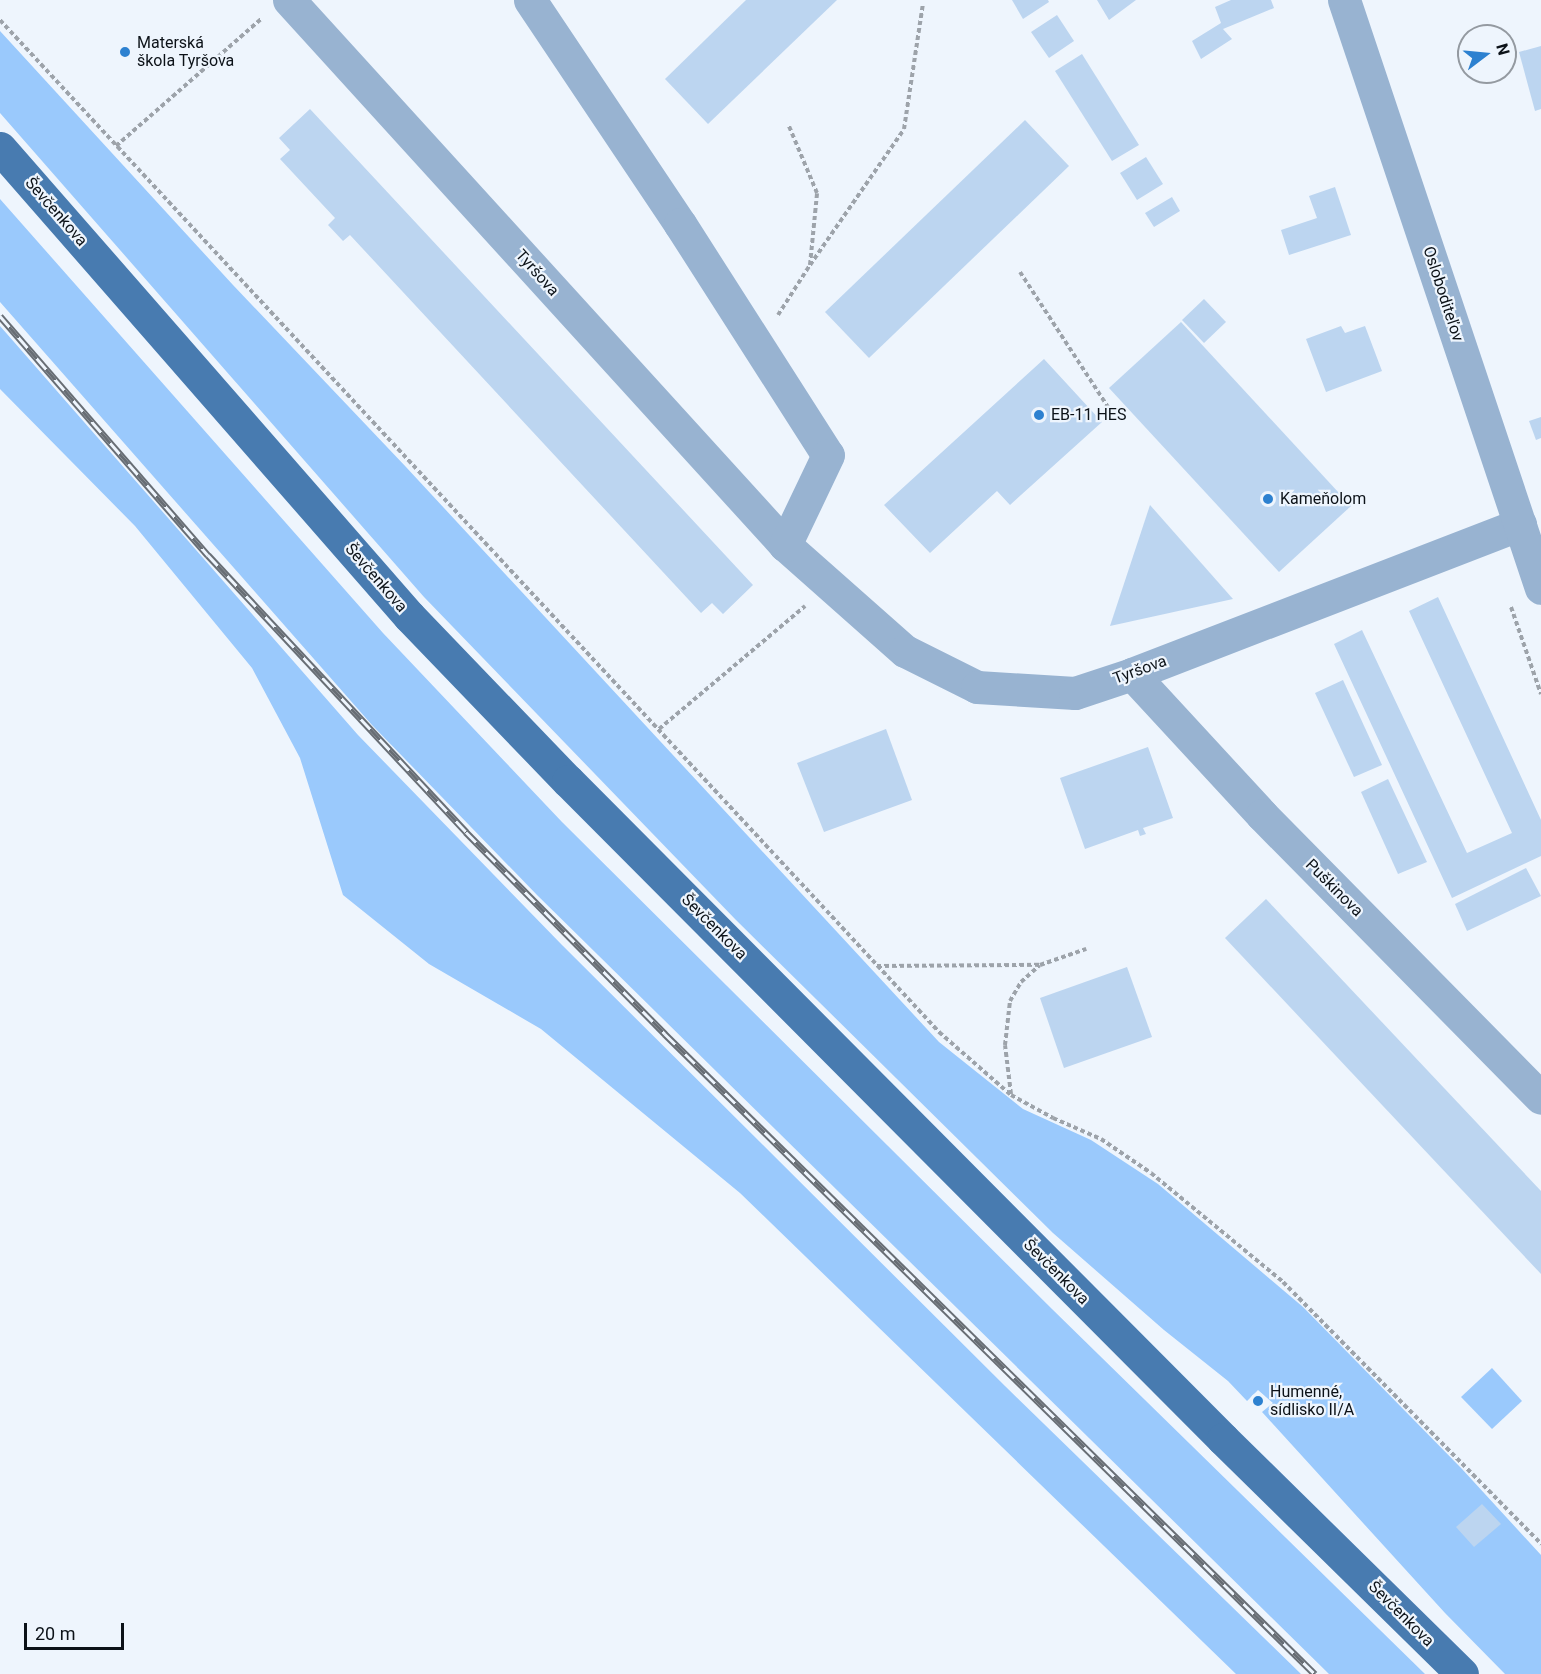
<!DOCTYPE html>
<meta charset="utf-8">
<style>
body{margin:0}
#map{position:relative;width:1541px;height:1674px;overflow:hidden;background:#eef5fd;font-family:Roboto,sans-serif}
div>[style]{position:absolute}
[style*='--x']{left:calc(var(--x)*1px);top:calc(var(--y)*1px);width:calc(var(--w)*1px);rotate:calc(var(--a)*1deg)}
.green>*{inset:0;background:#9ac9fc}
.building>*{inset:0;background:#bcd5f0}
.path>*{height:4px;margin-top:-2px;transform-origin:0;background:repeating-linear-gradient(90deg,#9da3aa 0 4.5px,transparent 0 7.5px)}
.minor>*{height:33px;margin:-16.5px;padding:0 16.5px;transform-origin:16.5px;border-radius:16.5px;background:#98b3d1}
.major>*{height:33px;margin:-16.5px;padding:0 16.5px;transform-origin:16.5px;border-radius:16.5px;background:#487bb0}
.rail>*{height:7px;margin-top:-3.5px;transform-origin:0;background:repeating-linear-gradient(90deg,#eef5fd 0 14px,#686e75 0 28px);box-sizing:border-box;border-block:2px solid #686e75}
.dots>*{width:16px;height:16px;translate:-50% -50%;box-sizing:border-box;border:3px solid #eef5fd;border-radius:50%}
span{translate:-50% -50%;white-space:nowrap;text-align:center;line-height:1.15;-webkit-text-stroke:4.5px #eef5fd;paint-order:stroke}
.poi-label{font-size:16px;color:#0c1218}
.left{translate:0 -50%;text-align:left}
.street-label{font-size:16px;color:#0c1218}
.north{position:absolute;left:1457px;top:24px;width:60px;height:60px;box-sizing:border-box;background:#eef5fd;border:2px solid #949aa1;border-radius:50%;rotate:74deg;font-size:16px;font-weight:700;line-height:24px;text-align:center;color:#0c1218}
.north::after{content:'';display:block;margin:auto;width:21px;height:27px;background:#2d81d0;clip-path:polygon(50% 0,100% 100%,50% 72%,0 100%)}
.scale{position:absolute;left:24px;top:1623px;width:100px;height:27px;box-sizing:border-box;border:3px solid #0c1218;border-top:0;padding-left:8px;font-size:18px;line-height:21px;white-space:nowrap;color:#0c1218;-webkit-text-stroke:4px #eef5fd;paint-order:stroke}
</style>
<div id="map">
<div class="green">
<i style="clip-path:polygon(0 31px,233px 285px,406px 467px,939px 1042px,1023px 1109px,1091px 1140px,1158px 1184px,1303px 1307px,1462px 1469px,1541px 1555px,1541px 1674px,1505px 1674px,1445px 1613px,1262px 1412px,1273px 1403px,1258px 1390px,1247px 1401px,1228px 1381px,1164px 1330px,1053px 1233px,736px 920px,424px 597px,0 113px)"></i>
<i style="clip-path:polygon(0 199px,383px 633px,562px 822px,1052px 1309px,1425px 1674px,1329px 1674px,537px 895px,372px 725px,0 302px)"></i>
<i style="clip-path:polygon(0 326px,358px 735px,562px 945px,1005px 1386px,1301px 1674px,1236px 1674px,740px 1193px,541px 1029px,429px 964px,343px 895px,300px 758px,252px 668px,135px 526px,0 389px)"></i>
<i style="clip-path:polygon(1492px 1368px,1522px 1401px,1492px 1429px,1461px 1397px)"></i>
</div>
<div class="building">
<i style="clip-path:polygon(746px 0,837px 0,708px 124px,665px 79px)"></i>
<i style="clip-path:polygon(1012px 0,1048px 0,1049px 2px,1023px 19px)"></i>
<i style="clip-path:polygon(1097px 0,1136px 0,1109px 20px)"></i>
<i style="clip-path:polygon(1231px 0,1271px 0,1274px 8px,1223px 29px,1232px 39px,1201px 59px,1192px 41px,1221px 23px,1215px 7px)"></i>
<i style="clip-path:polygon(1057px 15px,1074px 41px,1049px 58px,1031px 32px)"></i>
<i style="clip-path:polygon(1541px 46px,1541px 109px,1535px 111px,1519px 52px)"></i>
<i style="clip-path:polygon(1082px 54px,1139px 145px,1112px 161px,1055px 71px)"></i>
<i style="clip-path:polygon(310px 109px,753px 585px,723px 614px,712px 603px,701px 613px,350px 235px,343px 241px,328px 225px,335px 218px,280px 159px,290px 150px,279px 138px)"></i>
<i style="clip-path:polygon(1025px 120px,1069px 166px,869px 358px,825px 312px)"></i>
<i style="clip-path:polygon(1146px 157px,1163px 184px,1137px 200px,1120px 173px)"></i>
<i style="clip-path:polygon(1335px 187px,1351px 235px,1289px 255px,1281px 230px,1317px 218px,1309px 196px)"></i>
<i style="clip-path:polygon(1172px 197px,1180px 211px,1154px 227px,1145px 213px)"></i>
<i style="clip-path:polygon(1204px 299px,1226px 322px,1204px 343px,1182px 320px)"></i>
<i style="clip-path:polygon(1181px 322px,1351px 506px,1279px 572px,1109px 388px)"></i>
<i style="clip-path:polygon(1341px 326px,1345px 333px,1365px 326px,1382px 371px,1326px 392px,1306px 339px)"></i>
<i style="clip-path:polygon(1044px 359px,1102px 422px,1010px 505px,997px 491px,930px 553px,884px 505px)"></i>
<i style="clip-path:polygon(1541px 417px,1541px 438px,1536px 440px,1529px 421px)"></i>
<i style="clip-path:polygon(1150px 505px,1233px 599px,1110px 626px)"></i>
<i style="clip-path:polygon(1438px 597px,1541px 820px,1541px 856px,1452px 898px,1334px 644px,1362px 630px,1467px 853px,1512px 833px,1409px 611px)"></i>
<i style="clip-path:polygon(1343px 680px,1382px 765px,1354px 777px,1315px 693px)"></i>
<i style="clip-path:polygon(886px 729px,912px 800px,824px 832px,797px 763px)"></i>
<i style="clip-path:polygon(1148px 747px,1173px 818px,1143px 828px,1146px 834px,1140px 836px,1138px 830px,1085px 849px,1060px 778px)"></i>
<i style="clip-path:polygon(1388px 779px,1427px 862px,1398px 874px,1361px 792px)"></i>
<i style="clip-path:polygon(1526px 868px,1541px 896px,1467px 931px,1455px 904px)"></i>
<i style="clip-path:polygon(1266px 899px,1541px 1191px,1541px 1274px,1225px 938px)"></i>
<i style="clip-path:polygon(1127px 967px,1152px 1037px,1064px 1068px,1040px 998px)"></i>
<i style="clip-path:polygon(1482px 1504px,1501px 1524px,1474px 1547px,1456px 1527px)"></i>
</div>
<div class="path">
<i style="--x:0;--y:20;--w:1381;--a:47.14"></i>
<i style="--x:939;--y:1032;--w:96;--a:41.2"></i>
<i style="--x:1011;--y:1095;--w:48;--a:28.7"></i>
<i style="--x:1053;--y:1118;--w:52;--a:23.6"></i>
<i style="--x:1101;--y:1139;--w:60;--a:34.2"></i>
<i style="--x:1151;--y:1173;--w:171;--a:39.5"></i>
<i style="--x:1283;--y:1282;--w:368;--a:45.4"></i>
<i style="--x:116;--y:146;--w:194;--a:-41.2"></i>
<i style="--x:810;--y:265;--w:165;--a:-55.3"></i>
<i style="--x:904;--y:129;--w:126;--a:-81.4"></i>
<i style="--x:1020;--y:272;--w:174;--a:56.9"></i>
<i style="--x:778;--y:315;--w:59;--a:-57.4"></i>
<i style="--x:810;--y:265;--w:72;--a:-84.4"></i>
<i style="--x:817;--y:193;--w:73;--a:-112.7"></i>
<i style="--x:1511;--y:607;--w:92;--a:71"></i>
<i style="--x:659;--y:729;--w:191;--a:-40.1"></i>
<i style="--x:877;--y:966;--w:163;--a:-0.4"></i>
<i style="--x:1040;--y:965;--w:49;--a:-19.2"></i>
<i style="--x:1011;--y:1094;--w:49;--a:-97"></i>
<i style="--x:1005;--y:1045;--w:44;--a:-83.5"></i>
<i style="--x:1010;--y:1001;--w:22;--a:-60"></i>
<i style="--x:1021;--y:982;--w:25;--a:-42"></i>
</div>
<div class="minor">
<i style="--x:289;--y:0;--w:737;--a:47.69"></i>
<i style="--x:785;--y:545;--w:160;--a:41.5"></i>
<i style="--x:905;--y:651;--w:80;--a:26.6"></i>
<i style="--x:977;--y:687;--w:98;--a:3.5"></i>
<i style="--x:1075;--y:693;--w:60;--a:-18.4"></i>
<i style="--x:1132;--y:674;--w:416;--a:-21.1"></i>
<i style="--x:530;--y:0;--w:270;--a:56.2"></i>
<i style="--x:680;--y:224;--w:274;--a:57.4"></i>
<i style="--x:828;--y:455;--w:100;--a:115.5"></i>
<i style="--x:1344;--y:0;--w:620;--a:71.48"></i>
<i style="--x:1132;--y:674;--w:192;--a:47.3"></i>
<i style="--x:1262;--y:815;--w:397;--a:45.4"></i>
</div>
<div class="major">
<i style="--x:0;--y:148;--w:622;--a:48.85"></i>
<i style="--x:409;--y:616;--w:229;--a:46.1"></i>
<i style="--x:568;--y:781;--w:928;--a:45.13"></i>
<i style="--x:1223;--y:1439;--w:335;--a:44.5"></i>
</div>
<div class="rail">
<i style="--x:0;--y:316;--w:317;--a:49"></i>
<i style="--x:208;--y:555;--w:379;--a:47"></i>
<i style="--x:466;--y:832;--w:284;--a:45.4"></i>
<i style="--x:665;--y:1034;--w:912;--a:44.56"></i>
</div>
<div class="dots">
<i style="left:125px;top:52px;background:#2d81d0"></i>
<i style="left:1039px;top:415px;background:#2d81d0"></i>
<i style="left:1268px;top:499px;background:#2d81d0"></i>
<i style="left:1258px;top:1401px;background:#2d81d0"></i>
</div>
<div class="poi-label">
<span class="left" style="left:137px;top:52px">Materská<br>škola Tyršova</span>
<span class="left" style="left:1051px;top:415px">EB-11 HES</span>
<span class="left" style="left:1280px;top:499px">Kameňolom</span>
<span class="left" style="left:1270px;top:1401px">Humenné,<br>sídlisko II/A</span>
</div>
<div class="street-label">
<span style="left:56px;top:212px;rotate:49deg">Ševčenkova</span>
<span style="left:537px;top:273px;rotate:48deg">Tyršova</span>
<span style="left:1443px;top:294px;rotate:72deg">Osloboditeľov</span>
<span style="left:376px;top:578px;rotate:49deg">Ševčenkova</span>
<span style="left:1140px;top:670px;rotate:-20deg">Tyršova</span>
<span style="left:1334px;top:888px;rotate:45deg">Puškinova</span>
<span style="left:714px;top:927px;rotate:45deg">Ševčenkova</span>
<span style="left:1056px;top:1272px;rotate:45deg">Ševčenkova</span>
<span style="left:1401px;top:1614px;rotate:45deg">Ševčenkova</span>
</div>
<div class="north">N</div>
<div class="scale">20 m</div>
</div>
